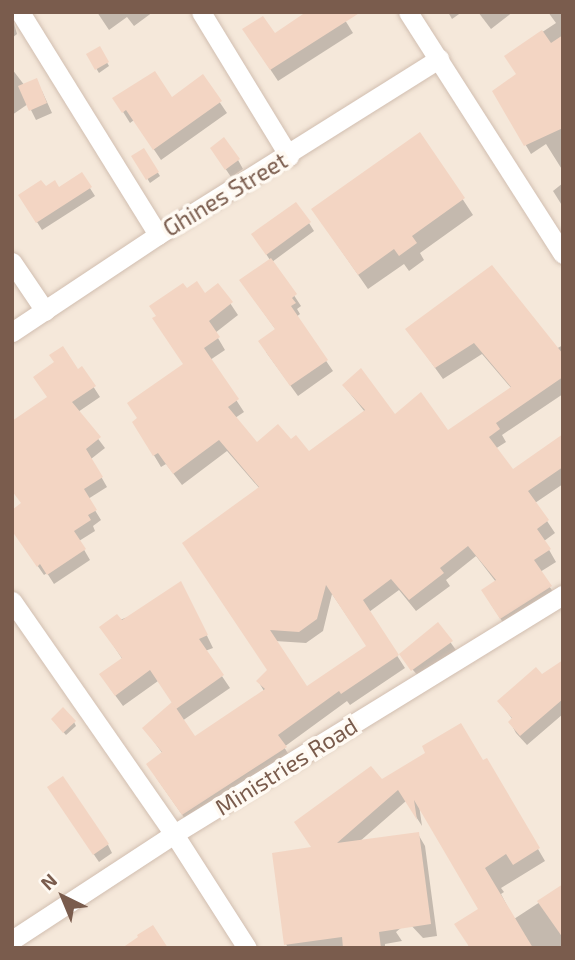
<!DOCTYPE html>
<style>
body{margin:0}
#map{position:relative;width:575px;height:960px;overflow:hidden;background:#fdf6ec;font-family:"Exo 2",sans-serif}
div>[style]{position:absolute}
[style*='--x']{left:calc(var(--x)*1px);top:calc(var(--y)*1px);width:calc(var(--w)*1px);rotate:calc(var(--a)*1deg)}
.residential>*{inset:0;background:#f5e8da}
.shadow>*{inset:0;background:#0003}
.building>*{inset:0;background:#f3d5c3}
.roads{filter:drop-shadow(0 0 2px #d1beb0) drop-shadow(0 0 2px #d1beb0)}
.minor>*{height:19px;margin:-9.5px;padding:0 9.5px;transform-origin:9.5px;border-radius:9.5px;background:#fff}
span{translate:-50% -50%;white-space:nowrap;text-align:center;line-height:1.15;-webkit-text-stroke:7px #fffaf3;paint-order:stroke}
.street-label{font-size:23px;color:#7a5c4d}
.frame{position:absolute;inset:0;border:14px solid #7a5c4d;pointer-events:none}
.north{position:absolute;left:28px;top:862px;width:70px;height:70px;-webkit-text-stroke:5px #fffaf3;paint-order:stroke;rotate:317deg;font-size:19px;font-weight:700;line-height:28px;text-align:center;color:#7a5c4d}
.north::after{content:'';display:block;margin:auto;width:24px;height:32px;background:#7a5c4d;clip-path:polygon(50% 0,100% 100%,50% 72%,0 100%)}
</style>
<div id="map">
<div class="residential">
<i style="clip-path:polygon(12px 12px,563px 12px,563px 948px,12px 948px)"></i>
</div>
<div class="shadow">
<i style="clip-path:polygon(97px 12px,153px 12px,134px 26px,127px 17px,109px 30px)"></i>
<i style="clip-path:polygon(340px 12px,353px 33px,278px 81px,266px 63px)"></i>
<i style="clip-path:polygon(448px 12px,462px 12px,452px 19px)"></i>
<i style="clip-path:polygon(478px 12px,513px 12px,491px 29px)"></i>
<i style="clip-path:polygon(548px 12px,563px 12px,563px 171px,546px 144px,531px 154px,494px 91px,518px 75px,506px 56px,556px 23px)"></i>
<i style="clip-path:polygon(12px 16px,17px 34px,12px 38px)"></i>
<i style="clip-path:polygon(99px 48px,109px 66px,99px 73px,88px 55px)"></i>
<i style="clip-path:polygon(12px 69px,25px 86px,42px 91px,52px 113px,36px 120px,28px 104px,12px 115px)"></i>
<i style="clip-path:polygon(206px 82px,227px 113px,161px 160px,134px 120px,130px 123px,115px 99px,171px 99px)"></i>
<i style="clip-path:polygon(420px 134px,473px 215px,420px 253px,424px 260px,409px 271px,404px 264px,368px 289px,313px 210px)"></i>
<i style="clip-path:polygon(144px 150px,160px 176px,150px 183px,134px 157px)"></i>
<i style="clip-path:polygon(217px 156px,238px 160px,243px 169px,231px 177px)"></i>
<i style="clip-path:polygon(81px 174px,95px 196px,42px 230px,20px 195px,45px 188px,58px 189px)"></i>
<i style="clip-path:polygon(563px 183px,563px 207px,553px 191px)"></i>
<i style="clip-path:polygon(309px 223px,314px 231px,272px 262px,301px 306px,297px 309px,300px 314px,296px 317px,333px 371px,298px 396px,266px 352px,276px 330px,248px 291px,270px 260px,258px 242px)"></i>
<i style="clip-path:polygon(evenodd,218px 285px,238px 315px,215px 333px,225px 350px,210px 360px,244px 412px,235px 418px,257px 445px,290px 442px,309px 454px,365px 412px,344px 386px,395px 417px,447px 432px,512px 389px,482px 354px,443px 379px,408px 330px,556px 349px,563px 345px,563px 394px,502px 435px,506px 442px,495px 449px,512px 472px,563px 436px,563px 484px,535px 503px,555px 533px,544px 541px,556px 562px,540px 572px,557px 598px,508px 630px,490px 603px,496px 582px,476px 556px,446px 580px,450px 586px,416px 611px,399px 590px,369px 612px,405px 668px,350px 705px,347px 701px,284px 747px,292px 760px,190px 826px,155px 776px,163px 754px,144px 728px,173px 703px,158px 681px,123px 706px,109px 687px,123px 660px,101px 627px,187px 595px,213px 648px,205px 651px,230px 688px,182px 721px,195px 739px,264px 691px,258px 681px,268px 671px,260px 489px,227px 451px,182px 485px,166px 464px,161px 467px,134px 422px,184px 365px,186px 291px,204px 295px,218px 285px,332px 594px,368px 647px,307px 688px,275px 641px,306px 643px,323px 631px,332px 594px)"></i>
<i style="clip-path:polygon(82px 369px,100px 397px,78px 412px,105px 448px,91px 459px,107px 487px,88px 499px,101px 520px,93px 526px,95px 531px,79px 541px,90px 560px,54px 584px,47px 573px,44px 575px,12px 529px,23px 505px,49px 398px)"></i>
<i style="clip-path:polygon(438px 625px,456px 650px,420px 678px,406px 662px)"></i>
<i style="clip-path:polygon(563px 662px,563px 714px,527px 745px,516px 733px,510px 722px,513px 720px,499px 701px)"></i>
<i style="clip-path:polygon(74px 722px,76px 726px,66px 735px,55px 723px)"></i>
<i style="clip-path:polygon(486px 760px,545px 861px,501px 888px,504px 892px,501px 894px,514px 919px,563px 887px,563px 948px,468px 948px,480px 910px,419px 805px,422px 826px,406px 801px,359px 842px,418px 834px,425px 846px,437px 936px,423px 938px,408px 922px,396px 932px,402px 941px,385px 944px,385px 948px,288px 948px,286px 944px,313px 848px,382px 782px)"></i>
<i style="clip-path:polygon(54px 796px,108px 845px,112px 853px,99px 862px)"></i>
</div>
<div class="building">
<i style="clip-path:polygon(306px 12px,361px 12px,270px 70px,242px 29px,263px 16px,275px 33px)"></i>
<i style="clip-path:polygon(542px 30px,551px 43px,563px 35px,563px 128px,524px 146px,492px 91px,516px 74px,504px 56px)"></i>
<i style="clip-path:polygon(100px 46px,109px 62px,95px 70px,86px 54px)"></i>
<i style="clip-path:polygon(155px 71px,172px 97px,203px 74px,222px 101px,153px 150px,126px 110px,122px 113px,112px 98px)"></i>
<i style="clip-path:polygon(37px 78px,47px 103px,29px 111px,18px 86px)"></i>
<i style="clip-path:polygon(420px 132px,465px 198px,412px 236px,417px 243px,399px 256px,394px 249px,358px 275px,311px 209px)"></i>
<i style="clip-path:polygon(224px 137px,240px 159px,225px 170px,210px 148px)"></i>
<i style="clip-path:polygon(144px 148px,159px 172px,146px 180px,131px 156px)"></i>
<i style="clip-path:polygon(82px 172px,92px 187px,36px 223px,18px 195px,41px 180px,46px 186px,55px 180px,59px 187px)"></i>
<i style="clip-path:polygon(296px 202px,311px 222px,266px 255px,251px 234px)"></i>
<i style="clip-path:polygon(271px 258px,297px 294px,292px 298px,296px 303px,291px 306px,328px 360px,290px 386px,258px 341px,275px 329px,239px 280px)"></i>
<i style="clip-path:polygon(evenodd,492px 265px,563px 354px,563px 377px,496px 423px,500px 429px,489px 437px,513px 469px,563px 434px,563px 467px,528px 491px,549px 520px,537px 529px,551px 549px,534px 560px,552px 586px,500px 619px,481px 590px,496px 580px,468px 546px,440px 568px,444px 573px,409px 600px,391px 579px,363px 600px,399px 655px,341px 694px,339px 691px,278px 735px,287px 747px,182px 815px,146px 764px,162px 752px,142px 728px,172px 702px,195px 736px,265px 689px,256px 681px,267px 670px,182px 543px,259px 487px,219px 440px,173px 474px,158px 453px,153px 456px,132px 422px,137px 418px,127px 403px,183px 364px,152px 318px,156px 316px,149px 306px,183px 283px,187px 288px,197px 281px,205px 293px,218px 283px,233px 302px,209px 321px,220px 337px,204px 348px,239px 399px,228px 407px,257px 442px,278px 424px,291px 439px,296px 435px,309px 451px,365px 410px,342px 385px,361px 368px,395px 414px,421px 392px,448px 430px,511px 387px,474px 343px,435px 368px,405px 329px,492px 265px,326px 585px,366px 646px,307px 686px,270px 630px,299px 632px,317px 619px,326px 585px)"></i>
<i style="clip-path:polygon(63px 346px,78px 369px,82px 366px,96px 386px,72px 402px,101px 437px,86px 449px,103px 477px,84px 489px,97px 510px,88px 515px,91px 520px,74px 531px,86px 549px,47px 575px,40px 564px,37px 567px,12px 531px,12px 510px,21px 503px,12px 491px,12px 421px,47px 397px,33px 377px,54px 362px,49px 355px)"></i>
<i style="clip-path:polygon(181px 581px,208px 635px,199px 639px,224px 675px,176px 709px,150px 670px,115px 696px,99px 674px,122px 658px,99px 627px,117px 614px,122px 620px)"></i>
<i style="clip-path:polygon(438px 622px,453px 641px,411px 671px,399px 654px)"></i>
<i style="clip-path:polygon(563px 660px,563px 699px,520px 736px,508px 722px,512px 718px,497px 701px,536px 667px,542px 674px)"></i>
<i style="clip-path:polygon(63px 707px,76px 721px,63px 733px,51px 719px)"></i>
<i style="clip-path:polygon(461px 723px,483px 760px,487px 758px,540px 848px,513px 865px,506px 854px,485px 868px,533px 948px,470px 948px,454px 924px,478px 909px,414px 800px,417px 820px,398px 790px,337px 843px,419px 832px,431px 924px,379px 932px,381px 948px,343px 948px,342px 937px,284px 945px,272px 853px,311px 847px,294px 822px,371px 766px,382px 779px,425px 753px,422px 746px)"></i>
<i style="clip-path:polygon(63px 776px,109px 844px,93px 855px,47px 787px)"></i>
<i style="clip-path:polygon(563px 884px,563px 938px,537px 901px)"></i>
<i style="clip-path:polygon(153px 925px,168px 948px,122px 948px,138px 937px,137px 935px)"></i>
</div>
<div class="roads">
<div class="minor">
<i style="--x:20;--y:12;--w:262;--a:58.2"></i>
<i style="--x:201;--y:12;--w:169;--a:58.6"></i>
<i style="--x:408;--y:12;--w:287;--a:57.4"></i>
<i style="--x:12;--y:262;--w:59;--a:56"></i>
<i style="--x:12;--y:332;--w:175;--a:-33.6"></i>
<i style="--x:158;--y:235;--w:332;--a:-32.1"></i>
<i style="--x:12;--y:601;--w:284;--a:55.2"></i>
<i style="--x:174;--y:834;--w:135;--a:57.4"></i>
<i style="--x:12;--y:940;--w:194;--a:-33.2"></i>
<i style="--x:174;--y:834;--w:457;--a:-31.6"></i>
</div>
</div>
<div class="street-label">
<span style="left:225px;top:194px;rotate:-31deg">Ghines Street</span>
<span style="left:286px;top:766px;rotate:-32deg">Ministries Road</span>
</div>
<div class="frame"></div>
<div class="north">N</div>
</div>
